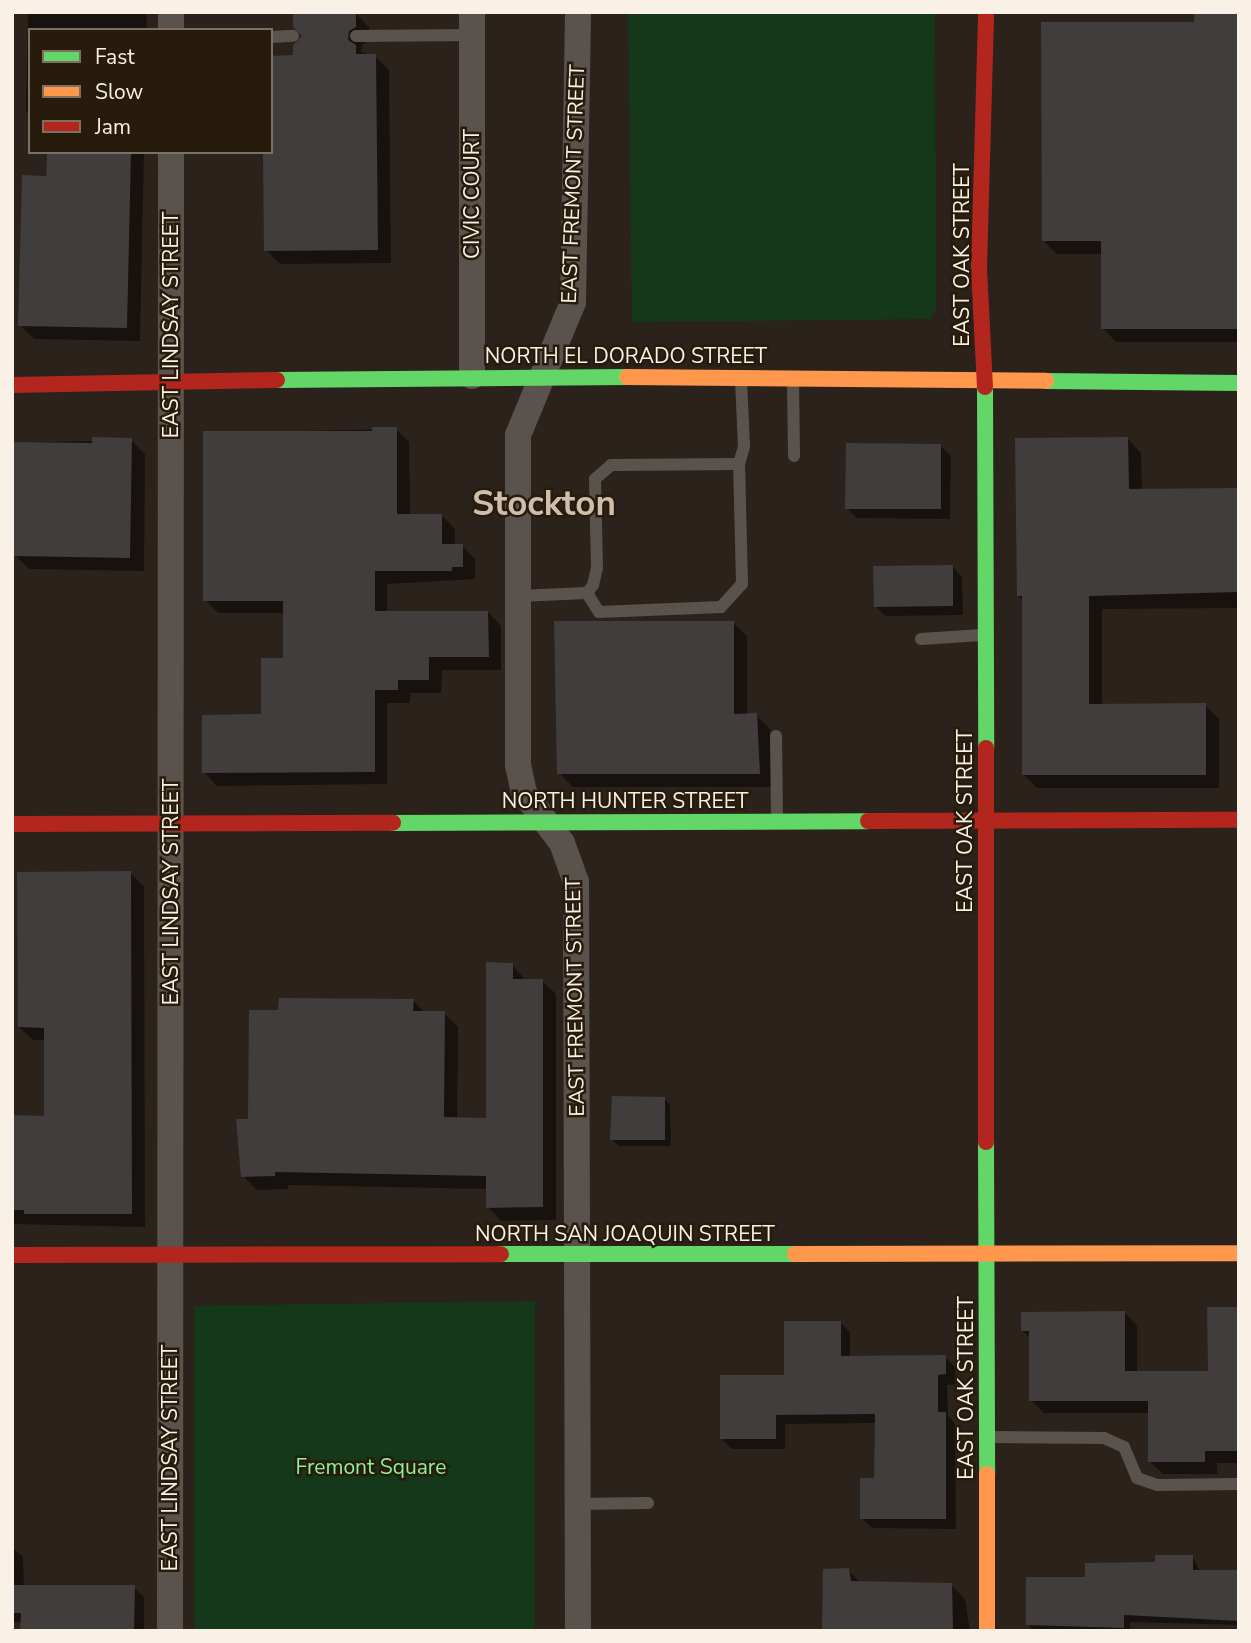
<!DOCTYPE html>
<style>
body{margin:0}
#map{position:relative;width:1251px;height:1643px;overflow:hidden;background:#2b231b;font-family:"Nunito Sans",sans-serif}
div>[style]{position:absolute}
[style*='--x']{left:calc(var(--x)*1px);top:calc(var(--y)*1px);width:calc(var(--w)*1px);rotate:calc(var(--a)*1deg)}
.green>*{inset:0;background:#15381a}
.shadow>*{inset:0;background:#0007}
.building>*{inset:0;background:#413d3d}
.lane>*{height:12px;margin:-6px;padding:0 6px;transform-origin:6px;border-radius:6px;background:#5a534d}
.street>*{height:26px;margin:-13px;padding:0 13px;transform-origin:13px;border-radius:13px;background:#5a534d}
.fast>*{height:16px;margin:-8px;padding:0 8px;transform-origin:8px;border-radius:8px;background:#63d668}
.slow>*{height:16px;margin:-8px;padding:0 8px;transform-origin:8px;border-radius:8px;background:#ff974d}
.jam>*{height:16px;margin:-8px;padding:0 8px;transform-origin:8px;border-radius:8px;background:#b3261e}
span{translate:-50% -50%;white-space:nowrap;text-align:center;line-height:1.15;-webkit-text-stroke:5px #271b0b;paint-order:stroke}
.street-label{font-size:21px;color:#f9f0e6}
.park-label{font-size:21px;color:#89f29a}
.town-label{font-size:35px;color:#cfbeab;font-weight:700}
.frame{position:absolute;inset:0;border:14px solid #f9f0e6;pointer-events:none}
.legend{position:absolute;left:28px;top:28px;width:245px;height:126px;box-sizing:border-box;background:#271b0b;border:2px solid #7b7063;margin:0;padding:9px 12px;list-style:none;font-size:21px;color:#f9f0e6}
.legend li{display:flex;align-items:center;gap:14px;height:35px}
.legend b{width:35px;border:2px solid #7b7063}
</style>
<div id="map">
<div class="green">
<i style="clip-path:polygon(628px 12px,935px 12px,936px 310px,931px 319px,632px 322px)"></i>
<i style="clip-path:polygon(535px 1301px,535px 1631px,194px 1631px,194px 1306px)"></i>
</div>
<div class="shadow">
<i style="clip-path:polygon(28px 12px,146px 12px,147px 30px,30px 30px,30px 115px,26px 112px)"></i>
<i style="clip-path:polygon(1239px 12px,1239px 342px,1116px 342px,1103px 328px,1102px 254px,1057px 254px,1043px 240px,1196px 23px)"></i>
<i style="clip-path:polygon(355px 13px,369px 27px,369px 41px,362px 45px,361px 52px,375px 56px,389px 70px,391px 263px,280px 264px,266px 250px,271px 152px,295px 57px)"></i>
<i style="clip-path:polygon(49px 152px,144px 152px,140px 341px,34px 339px,20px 325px)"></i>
<i style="clip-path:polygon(396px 429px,409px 442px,410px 516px,442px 516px,455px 529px,455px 545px,462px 545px,475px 559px,475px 579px,387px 584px,387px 612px,488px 612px,501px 626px,501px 670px,442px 670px,441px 693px,410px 693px,410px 703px,387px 703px,387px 784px,217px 786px,204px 772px,263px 716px,284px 660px,284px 613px,218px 613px,205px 600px,205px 433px)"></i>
<i style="clip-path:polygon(1128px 439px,1141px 453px,1142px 490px,1239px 490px,1239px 608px,1102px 609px,1102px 705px,1205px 705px,1219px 719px,1219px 788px,1037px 788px,1024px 775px,1024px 601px,1018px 596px)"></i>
<i style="clip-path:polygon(131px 440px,145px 454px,144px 571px,29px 569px,15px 555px,12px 443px)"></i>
<i style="clip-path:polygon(940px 445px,951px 456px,950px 519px,857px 518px,847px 508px)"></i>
<i style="clip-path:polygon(952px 566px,962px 577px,963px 615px,886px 616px,875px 606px)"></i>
<i style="clip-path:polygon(733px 623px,747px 636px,747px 715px,756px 715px,770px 729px,773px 787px,573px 787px,559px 773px)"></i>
<i style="clip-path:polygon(130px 873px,144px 886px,145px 1227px,12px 1224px,12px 1117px,46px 1117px,46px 1040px,33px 1040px,19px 1027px)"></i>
<i style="clip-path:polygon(512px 964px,526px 981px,542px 981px,556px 994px,556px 1220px,501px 1221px,488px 1207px,488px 1189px,288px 1185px,288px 1189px,257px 1190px,243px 1176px,250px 1121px,280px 1012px,413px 1000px,425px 1013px,444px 1013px,458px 1027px,457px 1119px,488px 1119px)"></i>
<i style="clip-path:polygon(664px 1098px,670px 1105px,671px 1146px,619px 1146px,612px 1140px)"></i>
<i style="clip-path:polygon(1239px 1309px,1239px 1463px,1217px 1463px,1217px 1474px,1163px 1474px,1150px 1462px,1150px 1413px,1044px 1413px,1031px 1400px,1031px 1339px,1023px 1331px,1125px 1313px,1137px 1326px,1137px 1372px,1210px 1372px)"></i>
<i style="clip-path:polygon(840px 1322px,850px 1332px,850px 1357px,945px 1357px,955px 1367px,956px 1384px,947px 1385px,948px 1416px,955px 1424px,956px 1529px,872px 1528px,862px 1518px,876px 1480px,876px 1423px,785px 1424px,785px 1449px,732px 1449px,722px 1439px)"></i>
<i style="clip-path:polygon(12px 1547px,23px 1557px,24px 1587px,134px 1587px,144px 1597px,144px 1631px,22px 1631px,22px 1622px,12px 1622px)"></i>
<i style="clip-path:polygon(1193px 1557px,1200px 1572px,1239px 1572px,1239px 1625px,1130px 1622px,1130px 1631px,1034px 1631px,1027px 1624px,1087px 1578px)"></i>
<i style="clip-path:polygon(848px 1570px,861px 1583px,951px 1585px,965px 1599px,970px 1631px,824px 1631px)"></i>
</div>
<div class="building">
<i style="clip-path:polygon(293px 12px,356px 12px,356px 27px,349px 31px,348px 40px,356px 45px,356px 54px,376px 54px,378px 250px,264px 251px,263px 152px,271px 152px,271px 56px,293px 55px,293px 45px,302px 36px,293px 27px)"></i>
<i style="clip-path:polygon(1194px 12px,1239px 12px,1239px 329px,1101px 329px,1101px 241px,1042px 241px,1041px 22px,1194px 22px)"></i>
<i style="clip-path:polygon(47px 152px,131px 152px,127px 328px,18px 326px,22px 175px,46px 176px)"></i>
<i style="clip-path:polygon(372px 427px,397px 427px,397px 514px,442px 514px,442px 544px,463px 544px,463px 567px,452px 567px,452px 571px,375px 571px,375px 611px,488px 611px,489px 657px,429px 657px,429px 680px,398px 680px,398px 690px,375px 690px,375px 772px,202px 773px,202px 715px,261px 714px,261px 658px,283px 658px,283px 601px,203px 601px,203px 431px,372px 431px)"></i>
<i style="clip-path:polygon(92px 437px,132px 438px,130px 558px,14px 556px,12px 442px,92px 443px)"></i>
<i style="clip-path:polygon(1128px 437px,1129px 489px,1239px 488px,1239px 592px,1089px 596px,1089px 704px,1206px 703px,1206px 775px,1022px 775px,1022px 596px,1017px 596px,1015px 438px)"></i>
<i style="clip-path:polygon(846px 443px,941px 444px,941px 509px,845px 509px)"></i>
<i style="clip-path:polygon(953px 565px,953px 606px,874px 607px,873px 566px)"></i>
<i style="clip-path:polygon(554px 621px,734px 621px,734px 714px,757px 713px,760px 774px,557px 774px)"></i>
<i style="clip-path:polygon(131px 871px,132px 1214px,24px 1214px,24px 1210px,12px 1210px,12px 1115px,44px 1116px,44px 1028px,18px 1027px,17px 872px)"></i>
<i style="clip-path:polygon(486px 962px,513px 963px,513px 979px,543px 979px,543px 1207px,486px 1208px,486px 1176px,275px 1172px,275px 1176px,241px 1177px,236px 1119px,248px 1119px,249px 1010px,278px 1010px,279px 998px,414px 999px,413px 1011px,445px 1011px,444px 1117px,486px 1118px)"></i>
<i style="clip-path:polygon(612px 1096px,665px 1097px,665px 1140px,610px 1140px)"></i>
<i style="clip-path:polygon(1207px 1307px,1239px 1307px,1239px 1451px,1205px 1451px,1205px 1462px,1148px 1462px,1148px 1401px,1029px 1401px,1029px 1331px,1021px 1331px,1021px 1312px,1125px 1311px,1125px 1371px,1208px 1371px)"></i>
<i style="clip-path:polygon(784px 1321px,841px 1321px,841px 1356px,946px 1355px,946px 1374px,938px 1375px,938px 1412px,946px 1412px,946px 1519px,860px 1519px,860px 1478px,874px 1478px,875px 1414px,776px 1415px,776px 1439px,720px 1439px,720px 1375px,784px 1375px)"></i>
<i style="clip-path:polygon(1155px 1555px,1193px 1555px,1193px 1570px,1239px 1570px,1239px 1621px,1124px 1615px,1124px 1628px,1026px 1625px,1026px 1577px,1085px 1577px,1085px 1563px,1155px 1562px)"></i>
<i style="clip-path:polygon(849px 1568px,851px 1581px,952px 1583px,953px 1631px,822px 1631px,823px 1569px)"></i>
<i style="clip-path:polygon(12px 1585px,135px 1585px,134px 1631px,20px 1631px,21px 1613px,12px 1613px)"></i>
</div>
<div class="lane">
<i style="--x:356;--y:36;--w:116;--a:-0.5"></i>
<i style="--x:271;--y:37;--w:22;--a:-3"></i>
<i style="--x:793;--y:382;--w:74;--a:89.2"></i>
<i style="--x:587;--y:593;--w:22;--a:58"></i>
<i style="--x:599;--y:612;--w:122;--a:-2.3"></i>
<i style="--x:721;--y:607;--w:31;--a:-48"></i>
<i style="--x:742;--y:584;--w:120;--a:-91.4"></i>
<i style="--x:518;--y:596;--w:69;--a:-2.5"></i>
<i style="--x:587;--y:593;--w:10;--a:-53"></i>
<i style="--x:593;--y:585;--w:17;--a:-77"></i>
<i style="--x:597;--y:568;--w:89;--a:-91.3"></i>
<i style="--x:595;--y:479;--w:21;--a:-41"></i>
<i style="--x:611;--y:465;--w:128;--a:-0.4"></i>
<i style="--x:739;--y:464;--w:19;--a:-74"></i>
<i style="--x:744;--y:446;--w:65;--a:-92.6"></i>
<i style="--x:921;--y:639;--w:61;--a:-3.8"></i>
<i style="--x:776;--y:736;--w:82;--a:89.3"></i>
<i style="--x:991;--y:1437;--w:113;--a:0.5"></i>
<i style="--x:1104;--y:1438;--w:22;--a:24"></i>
<i style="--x:1124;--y:1447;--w:34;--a:67"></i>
<i style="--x:1137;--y:1478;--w:21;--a:19"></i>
<i style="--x:1157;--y:1485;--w:82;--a:-0.7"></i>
<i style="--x:577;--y:1504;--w:71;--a:-0.8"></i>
</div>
<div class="street">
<i style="--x:171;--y:12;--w:18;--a:90"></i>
<i style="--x:472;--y:376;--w:364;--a:-90"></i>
<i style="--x:170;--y:1631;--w:1479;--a:-89.96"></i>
<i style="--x:578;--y:1631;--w:749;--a:-90.15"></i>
<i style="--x:576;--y:882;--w:41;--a:-109.7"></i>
<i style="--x:562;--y:843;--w:63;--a:-127.2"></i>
<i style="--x:524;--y:793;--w:29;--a:-102"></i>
<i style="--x:518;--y:765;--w:330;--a:-90"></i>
<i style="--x:518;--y:435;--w:144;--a:-67.5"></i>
<i style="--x:573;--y:302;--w:290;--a:-89"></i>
</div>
<div class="fast">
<i style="--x:277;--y:380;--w:350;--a:-0.5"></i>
<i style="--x:1046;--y:381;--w:193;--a:0.6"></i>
<i style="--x:985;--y:387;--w:361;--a:89.8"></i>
<i style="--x:393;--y:823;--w:475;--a:-0.2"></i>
<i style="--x:986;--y:1142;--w:332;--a:89.8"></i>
<i style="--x:501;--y:1254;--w:294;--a:0"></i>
</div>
<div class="slow">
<i style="--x:627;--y:377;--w:419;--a:0.5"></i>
<i style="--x:795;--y:1254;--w:444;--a:-0.1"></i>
<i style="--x:987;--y:1474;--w:157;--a:90"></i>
</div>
<div class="jam">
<i style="--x:12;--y:385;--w:265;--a:-1.1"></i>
<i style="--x:985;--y:387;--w:119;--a:-92.9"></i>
<i style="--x:979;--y:268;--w:256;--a:-88.4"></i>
<i style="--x:986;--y:748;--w:394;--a:90"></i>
<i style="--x:868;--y:821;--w:371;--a:-0.2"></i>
<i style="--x:12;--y:824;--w:381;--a:-0.2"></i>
<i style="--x:12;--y:1255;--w:489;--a:-0.1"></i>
</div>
<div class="street-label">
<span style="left:573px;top:184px;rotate:-88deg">EAST FREMONT STREET</span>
<span style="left:472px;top:194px;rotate:-90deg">CIVIC COURT</span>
<span style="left:962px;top:255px;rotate:-90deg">EAST OAK STREET</span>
<span style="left:171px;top:325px;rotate:-90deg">EAST LINDSAY STREET</span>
<span style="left:626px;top:356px">NORTH EL DORADO STREET</span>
<span style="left:625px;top:801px">NORTH HUNTER STREET</span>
<span style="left:965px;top:821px;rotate:-90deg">EAST OAK STREET</span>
<span style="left:171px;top:892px;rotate:-90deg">EAST LINDSAY STREET</span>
<span style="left:575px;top:997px;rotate:-91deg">EAST FREMONT STREET</span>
<span style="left:625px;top:1234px">NORTH SAN JOAQUIN STREET</span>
<span style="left:966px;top:1388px;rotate:-90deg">EAST OAK STREET</span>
<span style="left:170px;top:1458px;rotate:-90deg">EAST LINDSAY STREET</span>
</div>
<div class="park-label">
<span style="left:371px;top:1467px">Fremont Square</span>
</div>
<div class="town-label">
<span style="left:544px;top:504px">Stockton</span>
</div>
<div class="frame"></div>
<ul class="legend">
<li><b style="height:9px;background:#63d668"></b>Fast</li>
<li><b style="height:9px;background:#ff974d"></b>Slow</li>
<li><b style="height:9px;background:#b3261e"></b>Jam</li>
</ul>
</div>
